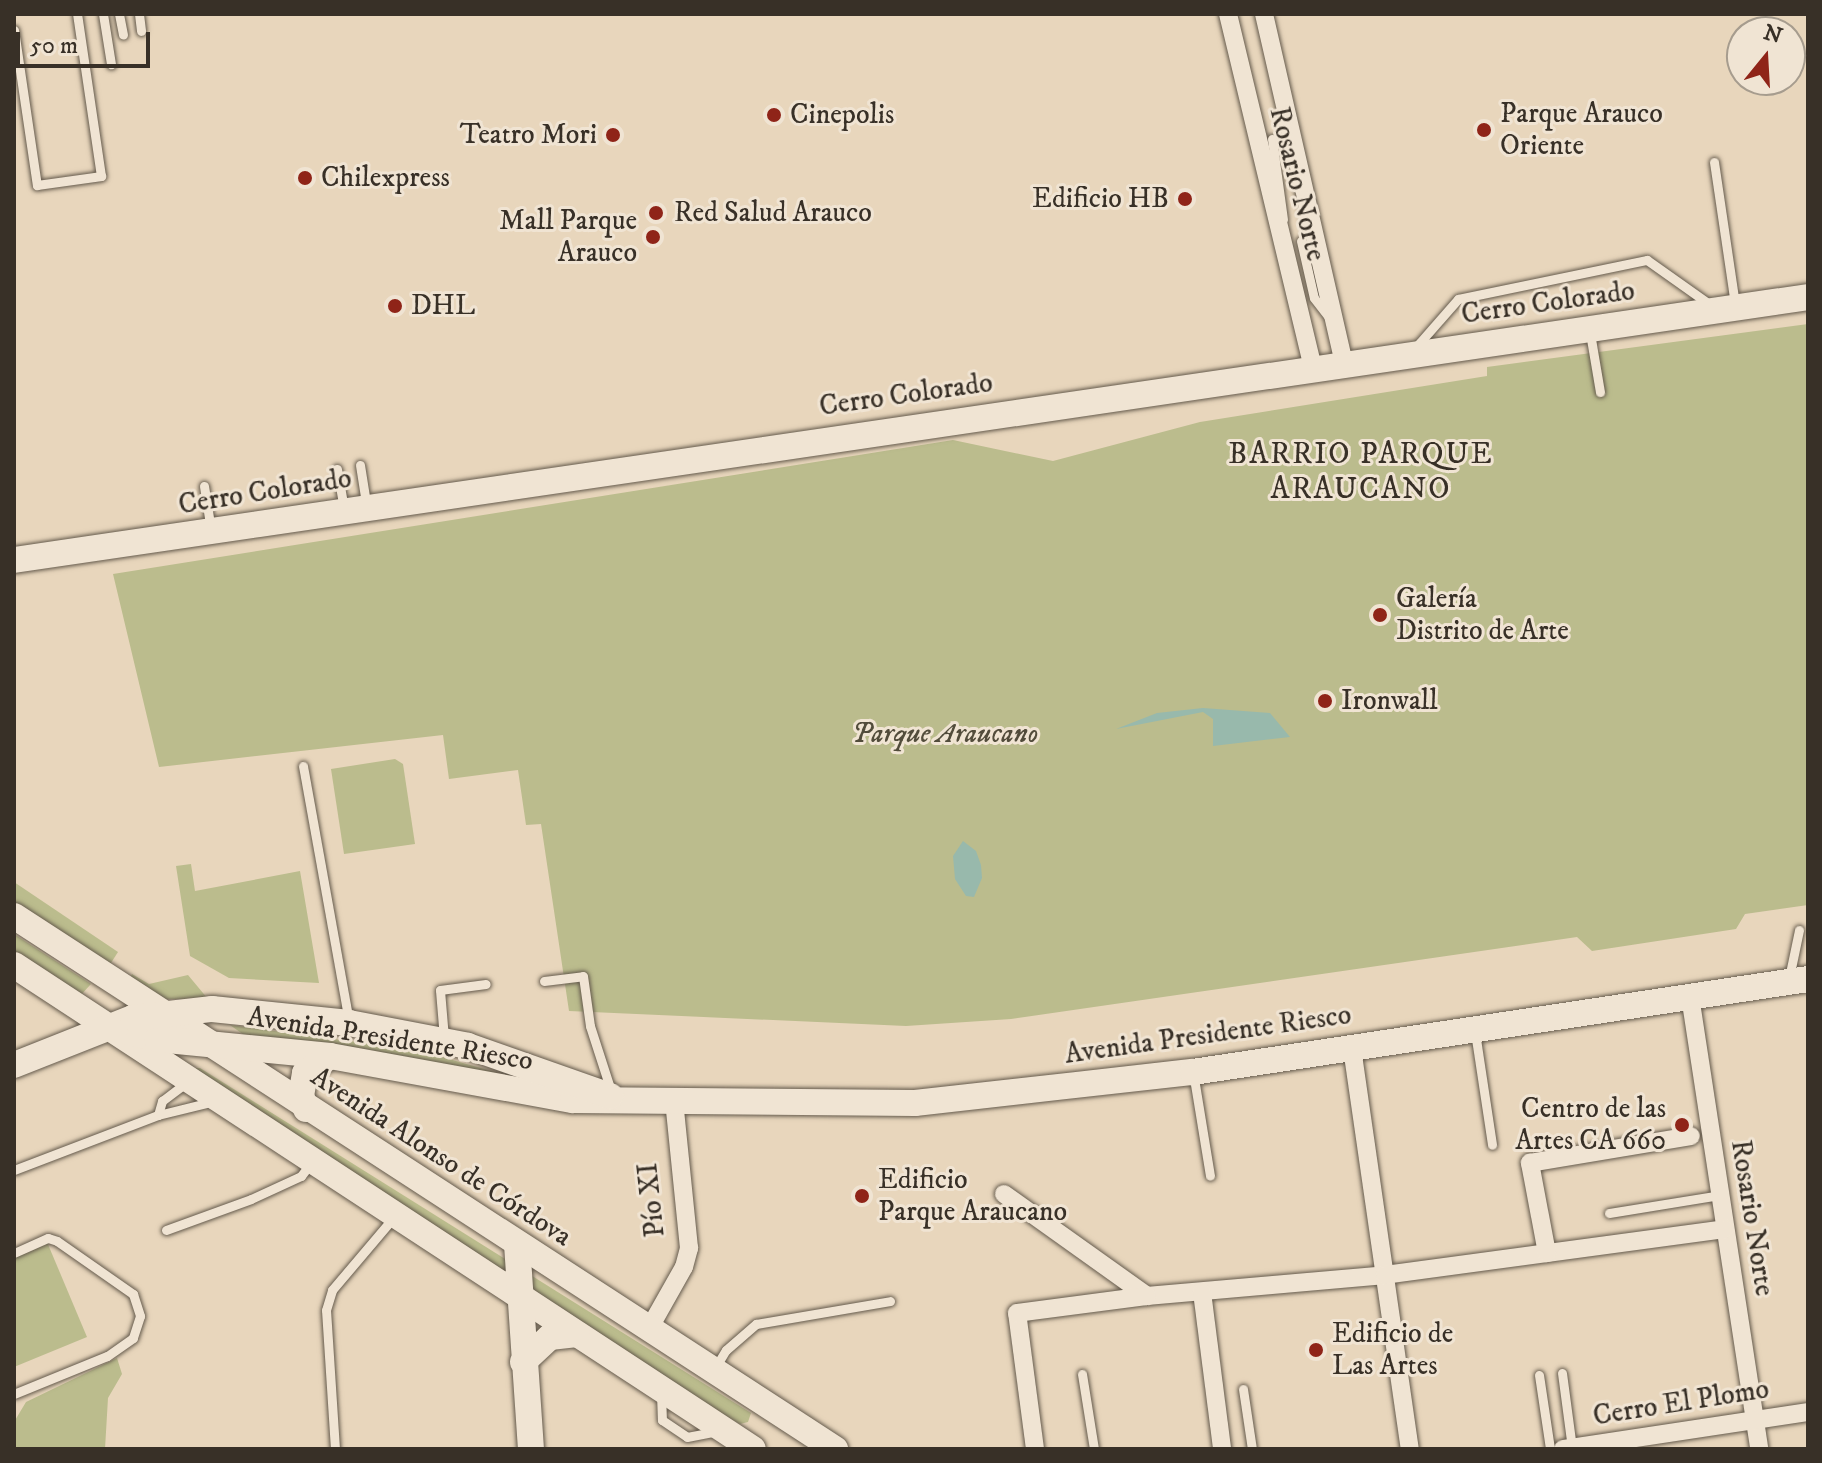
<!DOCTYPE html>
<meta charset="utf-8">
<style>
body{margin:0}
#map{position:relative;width:1822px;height:1463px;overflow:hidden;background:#e8d6bc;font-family:"IM FELL DW Pica",serif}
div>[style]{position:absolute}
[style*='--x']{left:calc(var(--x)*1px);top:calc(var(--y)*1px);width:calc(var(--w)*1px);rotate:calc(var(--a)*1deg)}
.green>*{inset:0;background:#bbbc8d}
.water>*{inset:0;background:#98b9ac}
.roads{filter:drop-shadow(0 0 2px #645a4c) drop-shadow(0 0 2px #645a4c)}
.lane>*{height:9px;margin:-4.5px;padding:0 4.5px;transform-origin:4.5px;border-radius:4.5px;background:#f0e4d3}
.street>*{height:18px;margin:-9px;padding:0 9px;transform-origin:9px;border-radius:9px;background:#f0e4d3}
.secondary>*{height:26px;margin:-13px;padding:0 13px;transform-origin:13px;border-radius:13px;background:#f0e4d3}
.dots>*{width:22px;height:22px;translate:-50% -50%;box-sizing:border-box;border:4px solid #f0e4d3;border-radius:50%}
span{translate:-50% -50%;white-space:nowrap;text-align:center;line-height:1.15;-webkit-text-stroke:6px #f0e4d3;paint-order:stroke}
.poi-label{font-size:28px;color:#383027}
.left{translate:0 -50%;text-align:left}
.right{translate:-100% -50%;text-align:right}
.street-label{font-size:28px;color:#383027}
.park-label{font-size:28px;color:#524c3b;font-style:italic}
.neighbourhood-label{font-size:30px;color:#383027;letter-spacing:2px}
.frame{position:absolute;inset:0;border:16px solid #383027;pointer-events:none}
.north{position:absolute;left:1726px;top:16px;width:80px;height:80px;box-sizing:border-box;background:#f0e4d3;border:2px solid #a69c8e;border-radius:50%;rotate:18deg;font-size:22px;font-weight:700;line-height:32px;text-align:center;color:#383027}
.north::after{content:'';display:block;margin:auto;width:28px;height:36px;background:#8f2418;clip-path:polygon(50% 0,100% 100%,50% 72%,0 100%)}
.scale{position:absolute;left:16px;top:32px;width:134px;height:36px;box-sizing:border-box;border:4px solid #383027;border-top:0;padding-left:10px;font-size:24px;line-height:28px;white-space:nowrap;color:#383027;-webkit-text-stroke:6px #f0e4d3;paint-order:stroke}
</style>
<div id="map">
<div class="green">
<i style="clip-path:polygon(1808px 324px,1808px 905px,1745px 914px,1736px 929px,1592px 951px,1577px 937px,1011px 1019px,906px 1026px,569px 1011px,541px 824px,526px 825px,518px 770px,449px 779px,443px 735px,159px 767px,113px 574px,953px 440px,1053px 461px,1200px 422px,1487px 376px,1487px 367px)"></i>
<i style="clip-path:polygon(395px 759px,403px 764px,415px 844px,344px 854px,331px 769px)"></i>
<i style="clip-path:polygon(191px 864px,195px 891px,300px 871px,319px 983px,229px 978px,190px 956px,176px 866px)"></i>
<i style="clip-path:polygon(14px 882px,118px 952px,109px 966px,14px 903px)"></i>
<i style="clip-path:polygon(14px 934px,91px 984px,79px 997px,14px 955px)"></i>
<i style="clip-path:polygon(132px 974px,149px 984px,188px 975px,208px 999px,165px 999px,129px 980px)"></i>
<i style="clip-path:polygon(230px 1025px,417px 1050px,513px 1077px,251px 1040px)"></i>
<i style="clip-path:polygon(191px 1068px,200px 1068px,751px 1413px,748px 1422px,740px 1424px,718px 1412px)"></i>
<i style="clip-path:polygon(47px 1242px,87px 1337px,14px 1367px,14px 1256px)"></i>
<i style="clip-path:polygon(117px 1358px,122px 1374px,108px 1398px,105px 1449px,14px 1449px,14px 1422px,26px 1402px)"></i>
</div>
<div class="water">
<i style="clip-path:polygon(1203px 708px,1270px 713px,1290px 737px,1213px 746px,1213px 719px,1203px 712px,1116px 729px,1157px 713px)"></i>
<i style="clip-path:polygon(963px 841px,976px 851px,981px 865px,982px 878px,974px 897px,966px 896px,955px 879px,953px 856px)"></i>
</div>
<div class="roads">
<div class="lane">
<i style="--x:103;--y:14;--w:51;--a:80.9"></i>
<i style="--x:119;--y:14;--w:21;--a:79"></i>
<i style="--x:139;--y:14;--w:17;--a:83"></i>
<i style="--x:14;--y:30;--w:157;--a:81.6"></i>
<i style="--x:37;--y:185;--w:65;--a:-8"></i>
<i style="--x:101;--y:176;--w:164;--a:-98.4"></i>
<i style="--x:1272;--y:139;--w:81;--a:82.2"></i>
<i style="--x:1714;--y:162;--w:145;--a:81.6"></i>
<i style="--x:1301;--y:241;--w:58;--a:77.2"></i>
<i style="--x:1314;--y:298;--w:23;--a:52"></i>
<i style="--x:1590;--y:333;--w:60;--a:80.4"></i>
<i style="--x:1415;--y:348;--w:65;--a:-48.7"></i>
<i style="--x:1458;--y:299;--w:193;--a:-11.7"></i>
<i style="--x:1647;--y:260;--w:80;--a:35.3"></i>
<i style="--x:360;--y:465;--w:39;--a:81"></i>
<i style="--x:337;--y:469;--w:41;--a:80.1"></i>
<i style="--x:204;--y:486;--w:45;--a:81"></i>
<i style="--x:303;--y:766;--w:260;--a:79.8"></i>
<i style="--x:1789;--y:978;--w:49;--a:-78.2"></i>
<i style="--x:544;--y:981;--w:39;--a:-7"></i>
<i style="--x:583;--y:976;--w:50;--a:82"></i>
<i style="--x:590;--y:1026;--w:68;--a:72.1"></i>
<i style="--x:1475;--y:1032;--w:114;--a:81.4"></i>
<i style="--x:444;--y:1038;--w:48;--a:-94.8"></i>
<i style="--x:440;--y:990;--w:46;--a:-7.4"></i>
<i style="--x:1193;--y:1072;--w:105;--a:80.7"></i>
<i style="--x:158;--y:1115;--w:15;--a:-74"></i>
<i style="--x:162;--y:1101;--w:30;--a:-37"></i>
<i style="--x:14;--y:1170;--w:154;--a:-20.9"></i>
<i style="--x:158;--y:1115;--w:59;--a:-13.8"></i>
<i style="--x:1609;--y:1213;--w:112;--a:-9.2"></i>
<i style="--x:166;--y:1230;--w:90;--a:-20"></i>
<i style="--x:251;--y:1199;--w:55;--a:-24.7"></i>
<i style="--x:301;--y:1176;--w:15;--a:-53"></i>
<i style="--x:14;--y:1253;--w:37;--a:-24"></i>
<i style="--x:48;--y:1238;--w:9;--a:18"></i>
<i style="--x:57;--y:1241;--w:93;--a:34.9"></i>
<i style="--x:133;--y:1294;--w:23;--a:72"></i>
<i style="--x:140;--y:1316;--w:23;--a:108"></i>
<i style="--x:133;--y:1338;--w:32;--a:145"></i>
<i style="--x:107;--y:1356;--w:100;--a:157.8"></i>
<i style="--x:715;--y:1368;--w:21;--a:-59"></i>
<i style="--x:726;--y:1350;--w:40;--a:-41"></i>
<i style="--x:756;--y:1324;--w:136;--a:-9.7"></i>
<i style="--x:1562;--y:1373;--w:76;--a:82.4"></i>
<i style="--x:1082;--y:1374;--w:76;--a:80.9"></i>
<i style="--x:1539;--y:1375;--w:75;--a:81.5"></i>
<i style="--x:1243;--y:1389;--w:61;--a:81.5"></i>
<i style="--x:661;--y:1393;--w:27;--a:88"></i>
<i style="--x:662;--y:1420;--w:30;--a:34"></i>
<i style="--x:687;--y:1437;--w:31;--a:-11"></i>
<i style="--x:335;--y:1449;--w:139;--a:-93.7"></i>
<i style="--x:326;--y:1310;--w:21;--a:-73"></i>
<i style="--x:332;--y:1290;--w:96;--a:-49.7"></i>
</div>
<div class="street">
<i style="--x:1228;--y:14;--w:363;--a:76.5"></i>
<i style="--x:1264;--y:14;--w:358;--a:77.1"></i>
<i style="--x:1690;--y:996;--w:458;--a:81.3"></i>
<i style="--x:1352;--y:1048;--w:405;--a:81.8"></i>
<i style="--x:1004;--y:1194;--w:176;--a:35.5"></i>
<i style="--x:1147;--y:1296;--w:239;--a:-5"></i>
<i style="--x:1385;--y:1275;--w:343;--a:-7.7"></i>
<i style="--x:1547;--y:1253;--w:92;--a:-100.7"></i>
<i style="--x:1530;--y:1163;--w:163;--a:-9.5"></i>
<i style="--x:1202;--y:1292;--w:158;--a:82.7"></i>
<i style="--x:649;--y:1329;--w:71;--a:-60.6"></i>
<i style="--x:684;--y:1267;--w:20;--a:-75"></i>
<i style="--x:689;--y:1248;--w:148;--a:-95.8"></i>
<i style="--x:1035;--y:1449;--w:137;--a:-97.5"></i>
<i style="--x:1017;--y:1313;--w:131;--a:-7.5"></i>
<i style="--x:1563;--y:1449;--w:248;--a:-8.6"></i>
</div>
<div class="secondary">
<i style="--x:14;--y:560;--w:1813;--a:-8.34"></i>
<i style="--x:14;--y:916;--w:979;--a:32.99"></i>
<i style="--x:14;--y:965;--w:883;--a:33.22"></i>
<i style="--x:110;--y:1027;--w:49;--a:14.3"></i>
<i style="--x:157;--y:1039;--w:174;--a:5.6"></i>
<i style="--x:330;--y:1056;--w:247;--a:10.3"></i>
<i style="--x:573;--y:1100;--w:342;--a:0.5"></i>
<i style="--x:915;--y:1103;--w:280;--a:-6.4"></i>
<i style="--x:1193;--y:1072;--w:622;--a:-8.6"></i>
<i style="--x:14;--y:1065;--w:128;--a:-21.6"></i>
<i style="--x:133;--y:1018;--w:80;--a:-6.5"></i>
<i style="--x:212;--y:1009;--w:138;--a:5.8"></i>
<i style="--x:349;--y:1023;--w:121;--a:10.9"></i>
<i style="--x:468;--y:1046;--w:151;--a:19.4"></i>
<i style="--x:306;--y:1109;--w:14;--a:-111"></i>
<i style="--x:301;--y:1096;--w:23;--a:-80"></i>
<i style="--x:305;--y:1073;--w:30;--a:-34"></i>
<i style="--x:517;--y:1244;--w:205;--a:86.1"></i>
<i style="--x:523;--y:1362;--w:37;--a:-43"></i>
<i style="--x:550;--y:1337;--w:27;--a:-6"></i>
</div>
</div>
<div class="dots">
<i style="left:774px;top:115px;background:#8f2418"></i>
<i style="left:1484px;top:130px;background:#8f2418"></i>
<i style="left:613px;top:135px;background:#8f2418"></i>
<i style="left:305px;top:178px;background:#8f2418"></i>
<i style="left:1185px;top:199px;background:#8f2418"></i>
<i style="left:656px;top:213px;background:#8f2418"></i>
<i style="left:653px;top:237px;background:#8f2418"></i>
<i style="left:395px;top:306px;background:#8f2418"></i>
<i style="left:1380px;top:615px;background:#8f2418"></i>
<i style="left:1325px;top:701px;background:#8f2418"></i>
<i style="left:1682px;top:1125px;background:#8f2418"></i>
<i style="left:862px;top:1196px;background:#8f2418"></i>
<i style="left:1316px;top:1350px;background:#8f2418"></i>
</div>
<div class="poi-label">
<span class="left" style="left:1500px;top:130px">Parque Arauco<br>Oriente</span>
<span class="left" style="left:790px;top:115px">Cinepolis</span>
<span class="right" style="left:597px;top:135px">Teatro Mori</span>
<span class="left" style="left:321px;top:178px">Chilexpress</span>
<span class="right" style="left:1169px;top:199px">Edificio HB</span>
<span class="left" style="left:674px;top:213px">Red Salud Arauco</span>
<span class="right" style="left:637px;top:237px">Mall Parque<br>Arauco</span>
<span class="left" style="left:411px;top:306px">DHL</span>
<span class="left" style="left:1396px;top:615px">Galería<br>Distrito de Arte</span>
<span class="left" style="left:1341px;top:701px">Ironwall</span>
<span class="right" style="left:1666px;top:1125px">Centro de las<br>Artes CA 660</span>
<span class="left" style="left:878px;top:1196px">Edificio<br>Parque Araucano</span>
<span class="left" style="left:1332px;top:1350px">Edificio de<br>Las Artes</span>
</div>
<div class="street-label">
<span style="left:1297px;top:184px;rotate:76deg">Rosario Norte</span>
<span style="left:1548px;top:303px;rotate:-8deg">Cerro Colorado</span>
<span style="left:906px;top:395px;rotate:-8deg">Cerro Colorado</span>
<span style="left:265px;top:492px;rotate:-9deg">Cerro Colorado</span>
<span style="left:1208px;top:1035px;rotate:-8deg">Avenida Presidente Riesco</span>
<span style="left:390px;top:1039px;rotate:9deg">Avenida Presidente Riesco</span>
<span style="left:441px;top:1157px;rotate:33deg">Avenida Alonso de Córdova</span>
<span style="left:652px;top:1200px;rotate:-96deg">Pío XI</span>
<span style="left:1752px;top:1218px;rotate:81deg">Rosario Norte</span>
<span style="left:1681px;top:1403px;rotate:-9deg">Cerro El Plomo</span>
</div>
<div class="park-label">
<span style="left:945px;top:734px">Parque Araucano</span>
</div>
<div class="neighbourhood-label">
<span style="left:1361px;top:472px">BARRIO PARQUE<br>ARAUCANO</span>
</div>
<div class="frame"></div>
<div class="north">N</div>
<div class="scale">50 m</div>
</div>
